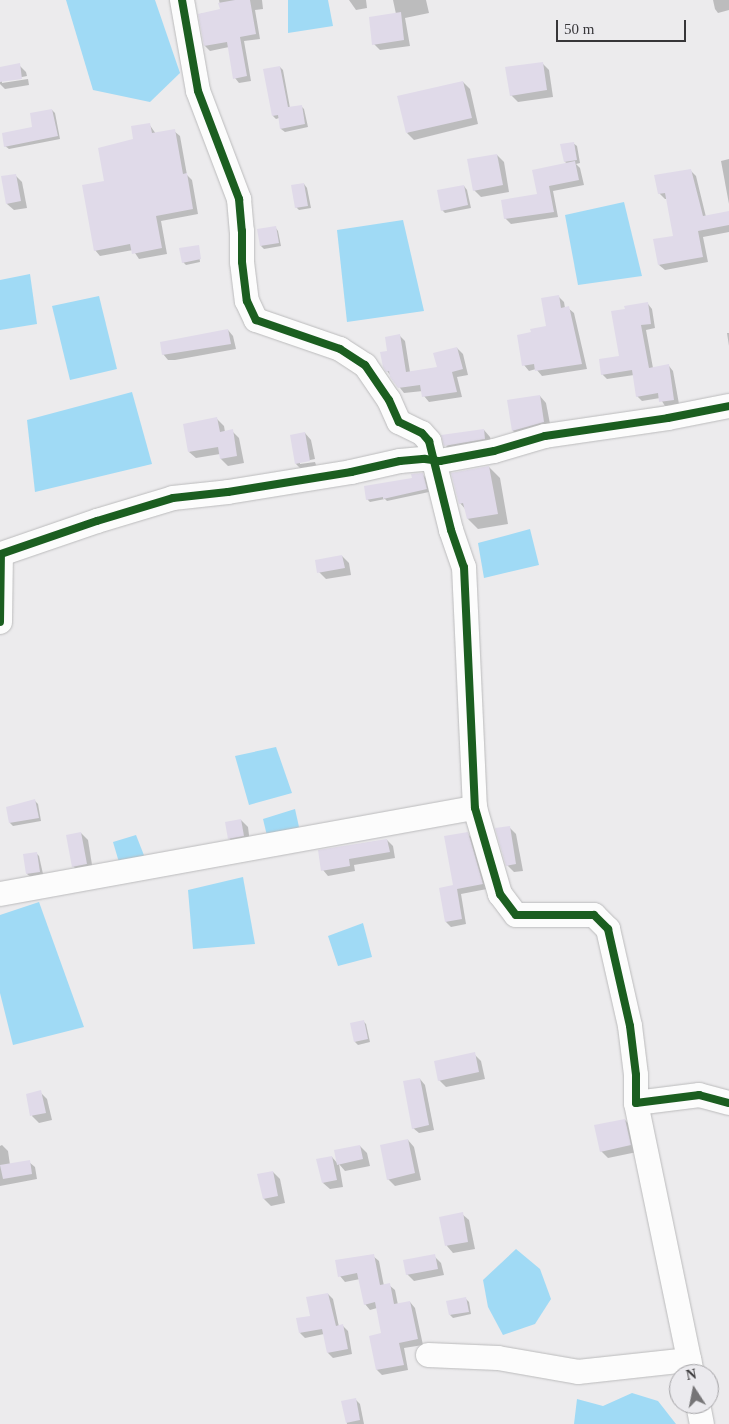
<!DOCTYPE html>
<style>
body{margin:0}
#map{position:relative;width:729px;height:1424px;overflow:hidden;background:#ecebed;font-family:"Times New Roman",serif}
div>[style]{position:absolute}
[style*='--x']{left:calc(var(--x)*1px);top:calc(var(--y)*1px);width:calc(var(--w)*1px);rotate:calc(var(--a)*1deg)}
.water>*{inset:0;background:#a0daf5}
.shadow>*{inset:0;background:#0003}
.building>*{inset:0;background:#e0dae9}
.roads{filter:drop-shadow(0 0 1px #bbbbbc) drop-shadow(0 0 1px #bbbbbc)}
.minor>*{height:24px;margin:-12px;padding:0 12px;transform-origin:12px;border-radius:12px;background:#fcfcfc}
.cycleway>*{height:8px;margin:-4px;padding:0 4px;transform-origin:4px;border-radius:4px;background:#1b5e20}
span{translate:-50% -50%;white-space:nowrap;text-align:center;line-height:1.15;-webkit-text-stroke:5px #ebeaee;paint-order:stroke}
.north{position:absolute;left:669px;top:1364px;width:50px;height:50px;box-sizing:border-box;background:#ebeaee;border:1px solid #a3a2a5;border-radius:50%;rotate:349deg;font-size:14px;font-weight:700;line-height:20px;text-align:center;color:#373638}
.north::after{content:'';display:block;margin:auto;width:18px;height:22px;background:#767577;clip-path:polygon(50% 0,100% 100%,50% 72%,0 100%)}
.scale{position:absolute;left:556px;top:20px;width:130px;height:22px;box-sizing:border-box;border:2px solid #373638;border-top:0;padding-left:6px;font-size:15px;line-height:18px;white-space:nowrap;color:#373638;-webkit-text-stroke:4px #ebeaee;paint-order:stroke}
</style>
<div id="map">
<div class="water">
<i style="clip-path:polygon(66px 0,155px 0,180px 73px,150px 102px,93px 90px)"></i>
<i style="clip-path:polygon(288px 0,328px 0,333px 26px,288px 33px)"></i>
<i style="clip-path:polygon(624px 202px,642px 276px,578px 285px,565px 215px)"></i>
<i style="clip-path:polygon(403px 220px,424px 311px,347px 322px,337px 230px)"></i>
<i style="clip-path:polygon(30px 274px,37px 324px,0 330px,0 280px)"></i>
<i style="clip-path:polygon(99px 296px,117px 369px,70px 380px,52px 306px)"></i>
<i style="clip-path:polygon(132px 392px,152px 464px,35px 492px,27px 420px)"></i>
<i style="clip-path:polygon(530px 529px,539px 565px,484px 578px,478px 543px)"></i>
<i style="clip-path:polygon(276px 747px,292px 793px,249px 805px,235px 756px)"></i>
<i style="clip-path:polygon(295px 809px,301px 836px,269px 844px,263px 819px)"></i>
<i style="clip-path:polygon(136px 835px,147px 863px,121px 869px,113px 842px)"></i>
<i style="clip-path:polygon(243px 877px,255px 944px,193px 949px,188px 890px)"></i>
<i style="clip-path:polygon(39px 902px,84px 1027px,13px 1045px,0 993px,0 915px)"></i>
<i style="clip-path:polygon(363px 923px,372px 957px,338px 966px,328px 936px)"></i>
<i style="clip-path:polygon(516px 1249px,540px 1269px,551px 1299px,535px 1324px,503px 1335px,488px 1307px,483px 1280px)"></i>
<i style="clip-path:polygon(632px 1393px,658px 1401px,676px 1424px,574px 1424px,577px 1399px,603px 1406px)"></i>
</div>
<div class="shadow">
<i style="clip-path:polygon(219px 0,262px 0,263px 9px,255px 10px,260px 39px,244px 41px,251px 81px,239px 83px,235px 78px,229px 47px,210px 51px,205px 46px,200px 14px,221px 10px)"></i>
<i style="clip-path:polygon(349px 0,366px 0,367px 8px,356px 10px)"></i>
<i style="clip-path:polygon(393px 0,426px 0,429px 13px,405px 18px,410px 46px,380px 50px,374px 44px,396px 14px)"></i>
<i style="clip-path:polygon(713px 0,729px 0,729px 10px,718px 13px,715px 9px)"></i>
<i style="clip-path:polygon(542px 63px,549px 70px,553px 97px,518px 102px,511px 95px)"></i>
<i style="clip-path:polygon(19px 65px,26px 72px,27px 76px,2px 81px,2px 83px,28px 79px,29px 85px,5px 89px,0 84px,0 68px)"></i>
<i style="clip-path:polygon(280px 67px,283px 70px,290px 108px,301px 106px,304px 109px,308px 127px,285px 132px,281px 129px,279px 118px,276px 119px,273px 116px)"></i>
<i style="clip-path:polygon(463px 82px,470px 89px,478px 124px,414px 140px,407px 133px)"></i>
<i style="clip-path:polygon(52px 110px,55px 113px,60px 139px,9px 149px,5px 146px,34px 128px)"></i>
<i style="clip-path:polygon(149px 124px,156px 134px,174px 131px,180px 136px,187px 175px,192px 180px,198px 214px,161px 221px,167px 254px,139px 259px,133px 250px,100px 256px,95px 250px,106px 182px,134px 140px)"></i>
<i style="clip-path:polygon(573px 143px,577px 146px,580px 163px,576px 164px,580px 168px,584px 185px,553px 191px,558px 217px,511px 224px,505px 218px,538px 195px,568px 164px,565px 162px)"></i>
<i style="clip-path:polygon(497px 155px,504px 162px,509px 192px,481px 197px,474px 190px)"></i>
<i style="clip-path:polygon(729px 159px,729px 204px,721px 161px)"></i>
<i style="clip-path:polygon(690px 170px,696px 176px,706px 217px,729px 212px,729px 232px,703px 237px,708px 262px,665px 270px,659px 265px,674px 237px,667px 199px,665px 199px,659px 193px)"></i>
<i style="clip-path:polygon(15px 175px,22px 182px,27px 208px,14px 210px,7px 204px)"></i>
<i style="clip-path:polygon(304px 184px,307px 188px,311px 208px,299px 210px,296px 207px)"></i>
<i style="clip-path:polygon(464px 186px,467px 190px,471px 208px,445px 213px,442px 210px)"></i>
<i style="clip-path:polygon(275px 227px,278px 231px,281px 246px,264px 249px,261px 246px)"></i>
<i style="clip-path:polygon(198px 246px,200px 262px,186px 265px,183px 262px)"></i>
<i style="clip-path:polygon(558px 296px,564px 302px,565px 308px,568px 308px,574px 313px,587px 369px,542px 376px,536px 369px,529px 371px,524px 365px,532px 333px,547px 327px)"></i>
<i style="clip-path:polygon(648px 304px,652px 309px,655px 328px,646px 330px,653px 368px,669px 366px,673px 371px,679px 404px,665px 406px,660px 398px,642px 401px,637px 396px,634px 375px,607px 379px,602px 374px,620px 357px)"></i>
<i style="clip-path:polygon(228px 330px,233px 336px,236px 349px,175px 360px,168px 360px,163px 354px)"></i>
<i style="clip-path:polygon(727px 333px,729px 333px,729px 346px)"></i>
<i style="clip-path:polygon(400px 336px,405px 341px,410px 372px,438px 368px,457px 348px,463px 354px,468px 375px,457px 377px,462px 397px,429px 402px,424px 396px,423px 391px,404px 393px,387px 371px,389px 352px)"></i>
<i style="clip-path:polygon(540px 396px,546px 403px,551px 429px,520px 438px,513px 431px,508px 401px)"></i>
<i style="clip-path:polygon(217px 419px,224px 426px,225px 432px,232px 431px,239px 438px,244px 463px,228px 466px,221px 459px,220px 454px,196px 458px,189px 452px)"></i>
<i style="clip-path:polygon(484px 430px,490px 437px,492px 445px,453px 453px,446px 446px)"></i>
<i style="clip-path:polygon(305px 433px,311px 440px,315px 459px,300px 462px,300px 464px,315px 462px,317px 468px,303px 471px,296px 464px)"></i>
<i style="clip-path:polygon(489px 467px,500px 478px,508px 524px,478px 529px,468px 519px,466px 510px,460px 503px)"></i>
<i style="clip-path:polygon(422px 474px,426px 478px,429px 492px,387px 501px,385px 499px,370px 502px,367px 499px)"></i>
<i style="clip-path:polygon(342px 556px,349px 563px,351px 575px,326px 579px,319px 572px)"></i>
<i style="clip-path:polygon(35px 801px,38px 804px,41px 821px,13px 826px,10px 823px,8px 808px)"></i>
<i style="clip-path:polygon(241px 820px,248px 827px,250px 843px,236px 845px,229px 838px)"></i>
<i style="clip-path:polygon(509px 827px,516px 834px,523px 871px,514px 872px,507px 865px)"></i>
<i style="clip-path:polygon(81px 833px,88px 840px,93px 871px,80px 873px,73px 866px)"></i>
<i style="clip-path:polygon(467px 833px,472px 838px,487px 889px,461px 894px,466px 924px,451px 927px,446px 922px)"></i>
<i style="clip-path:polygon(387px 840px,393px 846px,395px 858px,354px 865px,355px 871px,328px 876px,323px 870px)"></i>
<i style="clip-path:polygon(36px 853px,39px 856px,43px 874px,31px 877px,27px 874px)"></i>
<i style="clip-path:polygon(363px 1021px,366px 1024px,370px 1042px,358px 1045px,355px 1042px)"></i>
<i style="clip-path:polygon(474px 1054px,481px 1061px,485px 1079px,446px 1087px,439px 1080px)"></i>
<i style="clip-path:polygon(420px 1079px,425px 1085px,434px 1130px,419px 1133px,413px 1128px)"></i>
<i style="clip-path:polygon(40px 1092px,47px 1099px,52px 1120px,39px 1123px,32px 1116px)"></i>
<i style="clip-path:polygon(625px 1120px,632px 1127px,637px 1152px,608px 1158px,601px 1151px)"></i>
<i style="clip-path:polygon(408px 1140px,414px 1147px,421px 1180px,395px 1186px,388px 1179px)"></i>
<i style="clip-path:polygon(2px 1145px,8px 1151px,10px 1165px,29px 1162px,35px 1167px,37px 1179px,0 1186px,0 1146px)"></i>
<i style="clip-path:polygon(360px 1146px,367px 1153px,370px 1166px,345px 1171px,339px 1164px,343px 1187px,330px 1189px,323px 1183px,332px 1157px,338px 1164px)"></i>
<i style="clip-path:polygon(273px 1172px,280px 1179px,285px 1203px,271px 1206px,264px 1199px)"></i>
<i style="clip-path:polygon(462px 1214px,469px 1220px,475px 1249px,453px 1253px,447px 1246px,441px 1218px)"></i>
<i style="clip-path:polygon(373px 1256px,379px 1261px,384px 1286px,389px 1285px,395px 1290px,398px 1305px,410px 1302px,415px 1308px,423px 1345px,404px 1348px,408px 1370px,382px 1375px,377px 1370px,370px 1337px,382px 1334px,377px 1308px,370px 1310px,365px 1304px,360px 1279px,345px 1282px,340px 1276px)"></i>
<i style="clip-path:polygon(434px 1256px,441px 1263px,444px 1275px,414px 1281px,407px 1274px)"></i>
<i style="clip-path:polygon(328px 1294px,333px 1299px,339px 1327px,343px 1326px,348px 1331px,352px 1354px,333px 1358px,328px 1353px,324px 1334px,305px 1338px,300px 1333px)"></i>
<i style="clip-path:polygon(465px 1298px,469px 1302px,471px 1314px,453px 1318px,450px 1315px)"></i>
<i style="clip-path:polygon(355px 1399px,360px 1404px,364px 1424px,347px 1424px,343px 1402px)"></i>
</div>
<div class="building">
<i style="clip-path:polygon(235px 0,250px 0,256px 34px,240px 37px,247px 76px,233px 79px,227px 42px,204px 46px,198px 14px,220px 9px,218px 3px)"></i>
<i style="clip-path:polygon(401px 12px,404px 40px,372px 45px,369px 17px)"></i>
<i style="clip-path:polygon(543px 62px,547px 90px,510px 96px,505px 67px)"></i>
<i style="clip-path:polygon(20px 63px,22px 79px,0 82px,0 67px)"></i>
<i style="clip-path:polygon(280px 66px,288px 107px,302px 105px,305px 124px,280px 129px,278px 115px,272px 116px,263px 69px)"></i>
<i style="clip-path:polygon(463px 81px,472px 118px,406px 133px,397px 96px)"></i>
<i style="clip-path:polygon(52px 109px,58px 136px,4px 147px,2px 133px,32px 127px,30px 113px)"></i>
<i style="clip-path:polygon(150px 123px,152px 133px,175px 129px,183px 174px,187px 173px,193px 209px,156px 216px,162px 248px,132px 254px,130px 244px,94px 251px,82px 185px,104px 181px,98px 148px,133px 139px,131px 126px)"></i>
<i style="clip-path:polygon(574px 142px,577px 160px,564px 162px,560px 144px)"></i>
<i style="clip-path:polygon(497px 154px,503px 185px,473px 191px,467px 159px)"></i>
<i style="clip-path:polygon(575px 161px,579px 180px,549px 186px,554px 212px,504px 219px,501px 200px,537px 194px,532px 170px)"></i>
<i style="clip-path:polygon(691px 169px,703px 216px,729px 211px,729px 225px,698px 231px,703px 257px,658px 265px,653px 239px,673px 236px,665px 193px,658px 194px,654px 175px)"></i>
<i style="clip-path:polygon(16px 174px,21px 201px,6px 204px,1px 176px)"></i>
<i style="clip-path:polygon(304px 183px,308px 206px,295px 208px,291px 185px)"></i>
<i style="clip-path:polygon(464px 185px,468px 205px,441px 211px,437px 190px)"></i>
<i style="clip-path:polygon(276px 226px,279px 243px,260px 246px,257px 229px)"></i>
<i style="clip-path:polygon(199px 245px,201px 259px,182px 263px,179px 248px)"></i>
<i style="clip-path:polygon(559px 295px,561px 308px,569px 306px,582px 364px,535px 371px,534px 364px,522px 366px,517px 335px,531px 332px,530px 329px,546px 326px,541px 298px)"></i>
<i style="clip-path:polygon(648px 302px,651px 324px,641px 325px,649px 368px,669px 364px,674px 400px,659px 402px,658px 393px,636px 397px,632px 370px,601px 375px,599px 359px,619px 356px,611px 311px,625px 309px,624px 306px)"></i>
<i style="clip-path:polygon(228px 329px,231px 344px,162px 355px,160px 342px)"></i>
<i style="clip-path:polygon(400px 334px,406px 372px,437px 367px,433px 353px,457px 347px,463px 369px,452px 372px,457px 392px,422px 397px,420px 385px,398px 388px,390px 377px,389px 371px,386px 372px,383px 367px,380px 352px,387px 351px,385px 337px)"></i>
<i style="clip-path:polygon(540px 395px,544px 422px,512px 431px,507px 400px)"></i>
<i style="clip-path:polygon(217px 417px,220px 432px,233px 429px,237px 456px,220px 459px,218px 447px,188px 452px,183px 424px)"></i>
<i style="clip-path:polygon(484px 429px,485px 439px,444px 446px,441px 435px)"></i>
<i style="clip-path:polygon(305px 432px,310px 461px,295px 464px,290px 435px)"></i>
<i style="clip-path:polygon(489px 466px,498px 514px,467px 519px,463px 503px,459px 504px,451px 473px)"></i>
<i style="clip-path:polygon(423px 473px,427px 489px,383px 499px,383px 497px,366px 500px,364px 486px,412px 478px,411px 474px)"></i>
<i style="clip-path:polygon(342px 555px,345px 568px,317px 573px,315px 560px)"></i>
<i style="clip-path:polygon(35px 799px,39px 818px,9px 823px,6px 807px)"></i>
<i style="clip-path:polygon(241px 819px,244px 836px,228px 839px,225px 822px)"></i>
<i style="clip-path:polygon(510px 826px,516px 864px,506px 866px,495px 828px)"></i>
<i style="clip-path:polygon(81px 832px,87px 864px,72px 867px,66px 835px)"></i>
<i style="clip-path:polygon(468px 832px,483px 884px,457px 889px,462px 919px,445px 922px,439px 888px,453px 885px,444px 836px)"></i>
<i style="clip-path:polygon(387px 839px,390px 852px,349px 859px,350px 866px,321px 871px,318px 850px)"></i>
<i style="clip-path:polygon(37px 852px,40px 872px,26px 874px,23px 854px)"></i>
<i style="clip-path:polygon(364px 1020px,368px 1039px,354px 1042px,350px 1023px)"></i>
<i style="clip-path:polygon(475px 1052px,479px 1072px,438px 1081px,434px 1061px)"></i>
<i style="clip-path:polygon(420px 1078px,429px 1125px,412px 1129px,403px 1081px)"></i>
<i style="clip-path:polygon(41px 1090px,46px 1113px,30px 1116px,26px 1094px)"></i>
<i style="clip-path:polygon(625px 1119px,631px 1145px,600px 1152px,594px 1125px)"></i>
<i style="clip-path:polygon(408px 1139px,415px 1173px,387px 1180px,380px 1145px)"></i>
<i style="clip-path:polygon(360px 1145px,363px 1159px,337px 1165px,334px 1150px)"></i>
<i style="clip-path:polygon(332px 1156px,337px 1180px,322px 1183px,316px 1159px)"></i>
<i style="clip-path:polygon(30px 1160px,32px 1174px,3px 1179px,0 1165px)"></i>
<i style="clip-path:polygon(273px 1171px,278px 1196px,263px 1199px,257px 1174px)"></i>
<i style="clip-path:polygon(463px 1212px,468px 1242px,445px 1246px,439px 1217px)"></i>
<i style="clip-path:polygon(374px 1254px,380px 1285px,390px 1283px,394px 1304px,410px 1301px,418px 1339px,399px 1343px,404px 1365px,376px 1370px,369px 1336px,381px 1333px,375px 1302px,364px 1305px,357px 1273px,338px 1277px,335px 1260px)"></i>
<i style="clip-path:polygon(435px 1254px,438px 1269px,406px 1275px,403px 1260px)"></i>
<i style="clip-path:polygon(328px 1293px,336px 1326px,343px 1324px,348px 1349px,327px 1353px,322px 1329px,299px 1333px,296px 1318px,310px 1316px,306px 1297px)"></i>
<i style="clip-path:polygon(466px 1297px,469px 1312px,449px 1315px,446px 1301px)"></i>
<i style="clip-path:polygon(356px 1398px,360px 1420px,346px 1423px,341px 1401px)"></i>
</div>
<div class="roads">
<div class="minor">
<i style="--x:182;--y:0;--w:92;--a:80"></i>
<i style="--x:198;--y:91;--w:116;--a:69.2"></i>
<i style="--x:239;--y:199;--w:32;--a:85"></i>
<i style="--x:242;--y:231;--w:31;--a:90"></i>
<i style="--x:242;--y:262;--w:39;--a:83"></i>
<i style="--x:247;--y:301;--w:21;--a:65"></i>
<i style="--x:256;--y:320;--w:89;--a:19"></i>
<i style="--x:340;--y:349;--w:30;--a:33"></i>
<i style="--x:365;--y:365;--w:42;--a:55.6"></i>
<i style="--x:389;--y:400;--w:24;--a:66"></i>
<i style="--x:399;--y:422;--w:25;--a:26"></i>
<i style="--x:422;--y:433;--w:11;--a:49"></i>
<i style="--x:429;--y:441;--w:92;--a:76.1"></i>
<i style="--x:451;--y:530;--w:39;--a:71"></i>
<i style="--x:464;--y:567;--w:241;--a:87.4"></i>
<i style="--x:475;--y:808;--w:90;--a:73.8"></i>
<i style="--x:500;--y:894;--w:26;--a:53"></i>
<i style="--x:516;--y:915;--w:78;--a:0"></i>
<i style="--x:594;--y:915;--w:20;--a:45"></i>
<i style="--x:608;--y:929;--w:99;--a:77.2"></i>
<i style="--x:630;--y:1026;--w:49;--a:83"></i>
<i style="--x:636;--y:1075;--w:28;--a:90"></i>
<i style="--x:636;--y:1103;--w:64;--a:-7.2"></i>
<i style="--x:699;--y:1095;--w:31;--a:15"></i>
<i style="--x:0;--y:622;--w:68;--a:-89.2"></i>
<i style="--x:1;--y:554;--w:102;--a:-19"></i>
<i style="--x:97;--y:521;--w:79;--a:-16.8"></i>
<i style="--x:173;--y:498;--w:55;--a:-6.2"></i>
<i style="--x:228;--y:492;--w:125;--a:-9.2"></i>
<i style="--x:351;--y:472;--w:50;--a:-12.7"></i>
<i style="--x:400;--y:461;--w:25;--a:-5"></i>
<i style="--x:425;--y:459;--w:15;--a:8"></i>
<i style="--x:440;--y:461;--w:55;--a:-10.5"></i>
<i style="--x:494;--y:451;--w:53;--a:-16.4"></i>
<i style="--x:545;--y:436;--w:124;--a:-8.3"></i>
<i style="--x:668;--y:418;--w:62;--a:-11.1"></i>
<i style="--x:0;--y:894;--w:483;--a:-10.3"></i>
<i style="--x:636;--y:1103;--w:277;--a:78.3"></i>
<i style="--x:428;--y:1355;--w:70;--a:2.5"></i>
<i style="--x:498;--y:1358;--w:81;--a:9.9"></i>
<i style="--x:578;--y:1372;--w:112;--a:-6.2"></i>
<i style="--x:698;--y:1404;--w:20;--a:79"></i>
</div>
</div>
<div class="cycleway">
<i style="--x:182;--y:0;--w:92;--a:80"></i>
<i style="--x:198;--y:91;--w:116;--a:69.2"></i>
<i style="--x:239;--y:199;--w:32;--a:85"></i>
<i style="--x:242;--y:231;--w:31;--a:90"></i>
<i style="--x:242;--y:262;--w:39;--a:83"></i>
<i style="--x:247;--y:301;--w:21;--a:65"></i>
<i style="--x:256;--y:320;--w:89;--a:19"></i>
<i style="--x:340;--y:349;--w:30;--a:33"></i>
<i style="--x:365;--y:365;--w:42;--a:55.6"></i>
<i style="--x:389;--y:400;--w:24;--a:66"></i>
<i style="--x:399;--y:422;--w:25;--a:26"></i>
<i style="--x:422;--y:433;--w:11;--a:49"></i>
<i style="--x:429;--y:441;--w:92;--a:76.1"></i>
<i style="--x:451;--y:530;--w:39;--a:71"></i>
<i style="--x:464;--y:567;--w:241;--a:87.4"></i>
<i style="--x:475;--y:808;--w:90;--a:73.8"></i>
<i style="--x:500;--y:894;--w:26;--a:53"></i>
<i style="--x:516;--y:915;--w:78;--a:0"></i>
<i style="--x:594;--y:915;--w:20;--a:45"></i>
<i style="--x:608;--y:929;--w:99;--a:77.2"></i>
<i style="--x:630;--y:1026;--w:49;--a:83"></i>
<i style="--x:636;--y:1075;--w:28;--a:90"></i>
<i style="--x:636;--y:1103;--w:64;--a:-7.2"></i>
<i style="--x:699;--y:1095;--w:31;--a:15"></i>
<i style="--x:0;--y:622;--w:68;--a:-89.2"></i>
<i style="--x:1;--y:554;--w:102;--a:-19"></i>
<i style="--x:97;--y:521;--w:79;--a:-16.8"></i>
<i style="--x:173;--y:498;--w:55;--a:-6.2"></i>
<i style="--x:228;--y:492;--w:125;--a:-9.2"></i>
<i style="--x:351;--y:472;--w:50;--a:-12.7"></i>
<i style="--x:400;--y:461;--w:25;--a:-5"></i>
<i style="--x:425;--y:459;--w:15;--a:8"></i>
<i style="--x:440;--y:461;--w:55;--a:-10.5"></i>
<i style="--x:494;--y:451;--w:53;--a:-16.4"></i>
<i style="--x:545;--y:436;--w:124;--a:-8.3"></i>
<i style="--x:668;--y:418;--w:62;--a:-11.1"></i>
</div>
<div class="north">N</div>
<div class="scale">50 m</div>
</div>
